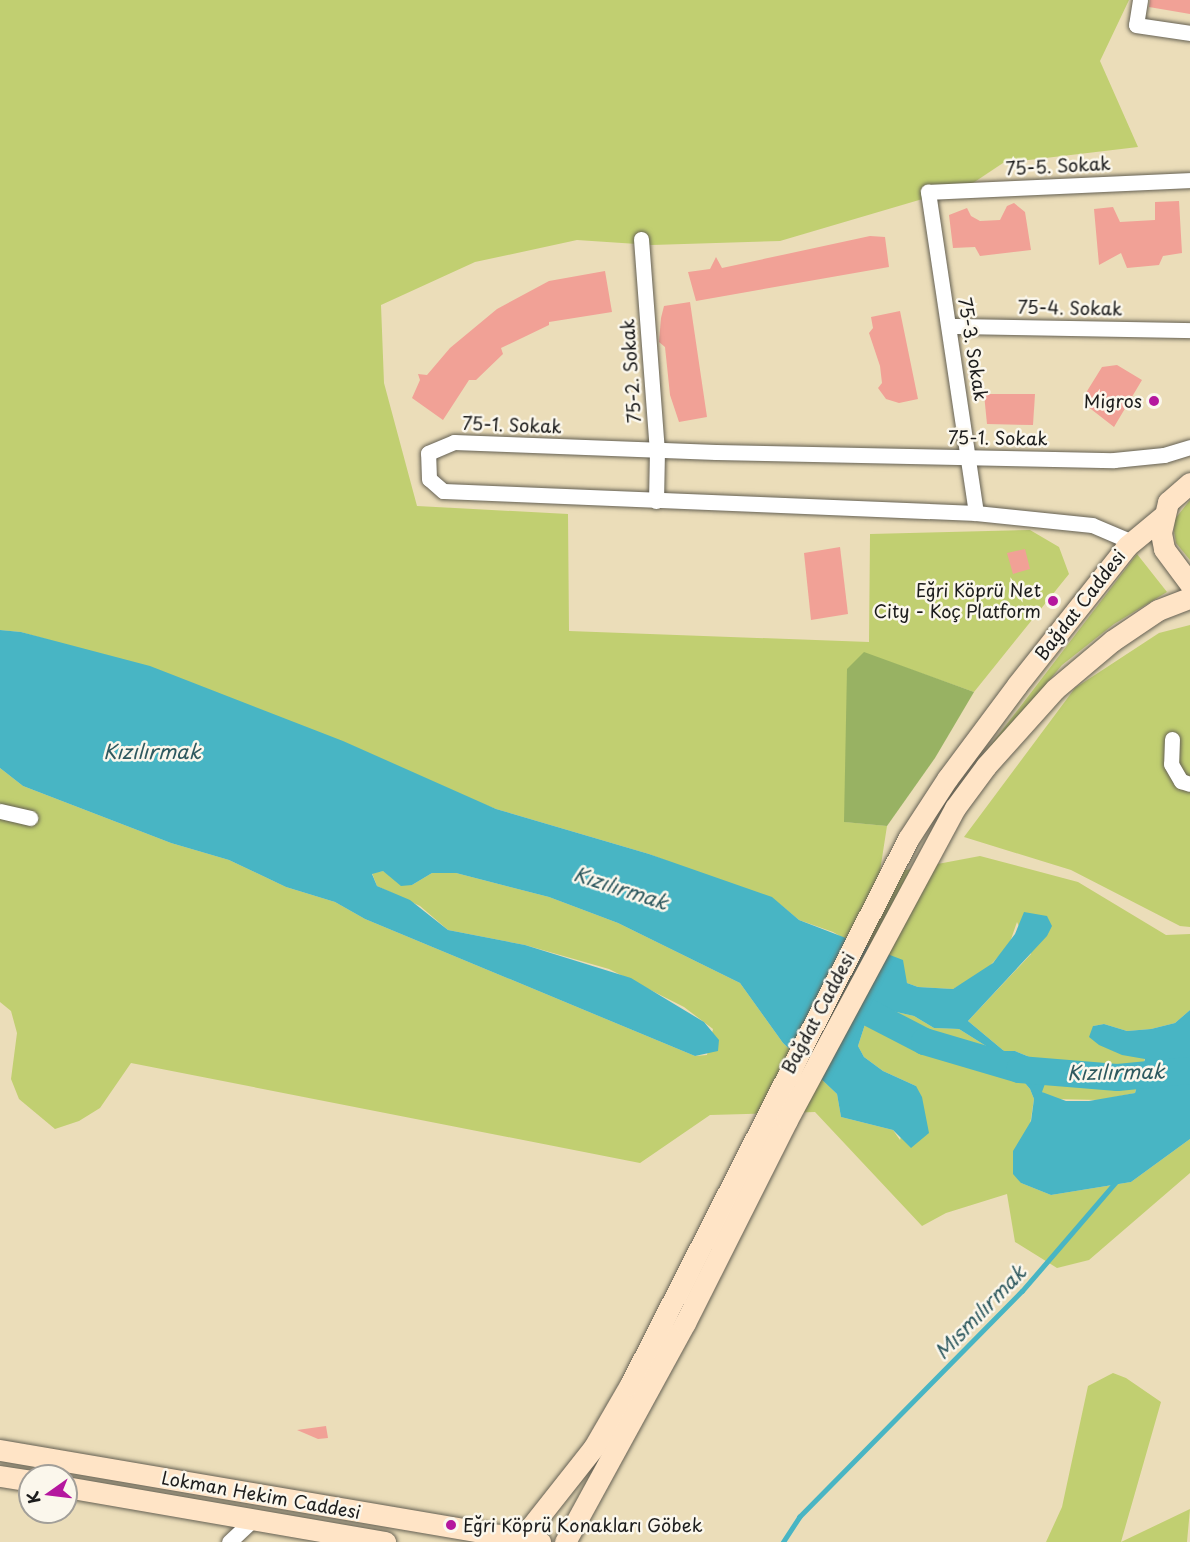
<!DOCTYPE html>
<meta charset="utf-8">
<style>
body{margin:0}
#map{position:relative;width:1190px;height:1542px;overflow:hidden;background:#ebddb9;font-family:"Playpen Sans",sans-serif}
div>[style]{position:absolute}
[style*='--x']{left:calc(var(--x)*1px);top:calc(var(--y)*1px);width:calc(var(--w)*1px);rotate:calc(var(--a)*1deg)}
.green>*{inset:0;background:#c1cf71}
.forest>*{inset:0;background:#98b263}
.water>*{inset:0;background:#48b5c4}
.stream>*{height:4.5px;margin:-2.25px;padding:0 2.25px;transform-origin:2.25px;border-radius:2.25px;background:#48b5c4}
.river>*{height:27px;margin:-13.5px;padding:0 13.5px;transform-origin:13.5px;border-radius:13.5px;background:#48b5c4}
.building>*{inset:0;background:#f1a196}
.roads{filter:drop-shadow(0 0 2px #646053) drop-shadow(0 0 2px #646053)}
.street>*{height:15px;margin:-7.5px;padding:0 7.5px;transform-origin:7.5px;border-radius:7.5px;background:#fff}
.secondary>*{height:21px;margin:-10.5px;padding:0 10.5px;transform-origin:10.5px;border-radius:10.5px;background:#ffe4c6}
.dots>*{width:16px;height:16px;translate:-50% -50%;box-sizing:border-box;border:3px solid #fbf7ec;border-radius:50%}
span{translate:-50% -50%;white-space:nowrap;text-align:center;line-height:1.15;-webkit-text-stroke:5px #fbf7ec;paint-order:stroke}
.street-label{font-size:18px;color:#1c1c1c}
.poi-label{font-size:18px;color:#1c1c1c}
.right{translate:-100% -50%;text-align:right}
.left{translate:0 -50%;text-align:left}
.water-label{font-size:20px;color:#2e595f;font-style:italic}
.north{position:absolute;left:18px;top:1464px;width:60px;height:60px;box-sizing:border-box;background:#fbf7ec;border:2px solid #a29f99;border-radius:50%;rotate:256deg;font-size:16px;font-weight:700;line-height:24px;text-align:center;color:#1c1c1c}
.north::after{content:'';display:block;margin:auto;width:21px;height:27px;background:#b5179e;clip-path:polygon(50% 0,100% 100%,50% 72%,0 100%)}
</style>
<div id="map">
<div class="green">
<i style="clip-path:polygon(0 0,1129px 0,1100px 61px,1138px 147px,1003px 163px,970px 185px,780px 241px,652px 245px,577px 240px,475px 262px,381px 305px,384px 383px,417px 506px,568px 514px,569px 631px,869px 642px,870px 534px,1030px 530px,1059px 547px,1069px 574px,974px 692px,864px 653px,845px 822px,887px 826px,880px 871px,895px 872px,980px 856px,1078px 882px,1166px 935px,1190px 934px,1190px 1010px,1175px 1023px,1151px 1029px,1127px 1031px,1104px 1024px,1093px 1026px,1145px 1058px,1135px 1093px,1100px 1100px,1053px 1099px,1042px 1092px,1037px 1060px,1015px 1051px,1004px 1051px,968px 1021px,1031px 954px,1017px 922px,1009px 945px,985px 971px,953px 989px,918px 987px,907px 983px,902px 972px,833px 932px,799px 920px,781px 905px,649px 854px,496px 809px,73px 647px,21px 632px,0 630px)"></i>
<i style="clip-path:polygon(1190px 500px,1190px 560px,1176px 543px,1174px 531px,1175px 519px)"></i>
<i style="clip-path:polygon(1137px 554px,1167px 592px,1114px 624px,1062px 665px,945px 805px)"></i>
<i style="clip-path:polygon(1190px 625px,1190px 927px,1180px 926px,1071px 870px,964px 837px,1075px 688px,1159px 633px)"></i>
<i style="clip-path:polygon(0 768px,23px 786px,171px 843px,229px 860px,286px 887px,335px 902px,365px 919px,695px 1056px,707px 1055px,713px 1029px,684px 1007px,609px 969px,525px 945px,448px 930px,420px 906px,377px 886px,372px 873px,383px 871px,412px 885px,432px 873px,456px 873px,549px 897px,618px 923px,740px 983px,783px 1043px,837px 1094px,841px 1117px,893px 1130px,900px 1140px,916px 1086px,883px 1071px,864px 1057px,858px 1046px,869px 1012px,892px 1011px,914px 1016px,934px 1028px,959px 1029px,1002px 1056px,1030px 1089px,1034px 1099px,1021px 1183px,1051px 1195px,1131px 1182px,1190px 1139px,1190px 1173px,1089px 1260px,1057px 1268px,1015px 1242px,1007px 1194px,946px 1213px,922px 1226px,815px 1112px,710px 1115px,640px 1163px,131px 1063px,100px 1108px,79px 1121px,55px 1129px,19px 1099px,11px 1079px,17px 1033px,11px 1011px,0 1002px)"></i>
<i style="clip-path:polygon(1113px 1373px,1126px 1378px,1161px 1402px,1121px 1542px,1190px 1509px,1187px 1542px,1046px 1542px,1062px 1507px,1088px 1386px)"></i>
</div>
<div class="forest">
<i style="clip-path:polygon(864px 652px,974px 692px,935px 758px,887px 826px,844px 822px,847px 669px)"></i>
</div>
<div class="water">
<i style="clip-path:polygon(0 630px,21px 632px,150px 666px,343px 741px,496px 809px,649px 854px,772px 897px,799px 920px,903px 960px,907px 983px,918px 987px,953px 989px,993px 963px,1015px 934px,1024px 912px,1047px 916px,1052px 926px,1047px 936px,968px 1021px,1004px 1051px,1015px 1051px,1037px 1060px,1046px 1081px,1042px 1092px,1066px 1101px,1089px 1101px,1135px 1093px,1145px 1059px,1122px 1055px,1099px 1045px,1089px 1037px,1093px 1026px,1104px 1024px,1127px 1031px,1151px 1029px,1175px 1023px,1190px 1010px,1190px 1139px,1131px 1182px,1051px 1195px,1021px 1183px,1013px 1174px,1013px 1151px,1031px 1121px,1034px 1099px,1030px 1089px,1002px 1056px,959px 1029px,934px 1028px,914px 1016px,892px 1011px,869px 1012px,858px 1046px,864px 1057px,883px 1071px,916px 1086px,922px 1097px,929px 1133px,911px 1148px,893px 1130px,841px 1117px,837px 1094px,783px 1043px,740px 983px,618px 923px,549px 897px,456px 873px,432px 873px,412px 885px,401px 886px,383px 871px,372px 874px,377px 886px,410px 900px,448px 930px,525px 945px,631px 978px,704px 1022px,719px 1040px,718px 1051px,695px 1056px,365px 919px,335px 902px,286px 887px,229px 860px,171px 843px,23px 786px,0 768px)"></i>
</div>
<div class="stream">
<i style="--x:783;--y:1542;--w:30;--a:-57"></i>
<i style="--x:799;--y:1517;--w:317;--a:-45.4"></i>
<i style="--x:1022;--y:1291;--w:143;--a:-49.3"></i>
</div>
<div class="river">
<i style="--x:837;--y:996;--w:98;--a:27.3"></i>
<i style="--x:924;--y:1041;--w:99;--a:16.4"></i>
<i style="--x:1019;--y:1069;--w:98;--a:4.7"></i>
<i style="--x:1117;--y:1077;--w:73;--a:-5.5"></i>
</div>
<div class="building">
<i style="clip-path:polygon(1150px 0,1190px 0,1190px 14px,1149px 7px)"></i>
<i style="clip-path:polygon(1179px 201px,1182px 253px,1163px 256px,1159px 265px,1127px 268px,1121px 253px,1099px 265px,1094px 209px,1113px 207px,1120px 222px,1155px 220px,1155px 202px)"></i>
<i style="clip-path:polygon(1014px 203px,1025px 212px,1031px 250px,980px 256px,975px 247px,953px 248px,949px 215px,967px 208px,971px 216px,980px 221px,1000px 220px,1007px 206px)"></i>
<i style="clip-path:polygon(870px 236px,885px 237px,889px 267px,696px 301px,688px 272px,710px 269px,716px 257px,722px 268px)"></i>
<i style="clip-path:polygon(605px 271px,612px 312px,549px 322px,549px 325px,501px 348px,503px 354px,476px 380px,469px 380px,443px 420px,412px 398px,420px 380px,418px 374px,427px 375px,450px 348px,497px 309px,549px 281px)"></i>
<i style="clip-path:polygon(690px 302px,707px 417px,679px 422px,670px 395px,665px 347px,659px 342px,661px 318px,664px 306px)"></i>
<i style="clip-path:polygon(900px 311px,918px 399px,899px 403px,886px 399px,878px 388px,882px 383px,880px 366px,869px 333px,873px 328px,871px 317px)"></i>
<i style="clip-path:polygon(1117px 365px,1142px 380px,1114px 427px,1087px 406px,1089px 399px,1084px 396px,1102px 367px)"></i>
<i style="clip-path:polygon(984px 394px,1035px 394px,1033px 425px,987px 424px)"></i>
<i style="clip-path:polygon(840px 547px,848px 614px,811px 620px,804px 553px)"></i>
<i style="clip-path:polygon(1025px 549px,1030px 569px,1013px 574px,1007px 553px)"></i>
<i style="clip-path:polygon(326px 1426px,328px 1438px,318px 1439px,297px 1430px)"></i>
</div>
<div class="roads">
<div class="street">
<i style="--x:1140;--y:0;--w:25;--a:99"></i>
<i style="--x:1136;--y:25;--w:55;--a:8.4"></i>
<i style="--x:641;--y:239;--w:212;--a:85.7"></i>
<i style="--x:657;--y:450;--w:51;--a:91.1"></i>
<i style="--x:950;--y:326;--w:240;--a:1"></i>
<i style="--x:976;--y:513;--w:325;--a:-98.5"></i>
<i style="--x:928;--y:192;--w:262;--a:-2.6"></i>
<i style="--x:1132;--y:542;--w:43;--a:-157"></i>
<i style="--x:1092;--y:525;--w:117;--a:-174.1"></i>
<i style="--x:976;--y:513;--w:533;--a:-177.64"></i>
<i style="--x:443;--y:491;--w:18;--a:-139"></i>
<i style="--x:429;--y:479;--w:26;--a:-92"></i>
<i style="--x:428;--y:453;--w:28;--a:-23"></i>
<i style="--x:454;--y:442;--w:262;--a:2.2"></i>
<i style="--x:716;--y:452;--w:398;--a:1.2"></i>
<i style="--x:1114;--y:460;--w:50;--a:-5.7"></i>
<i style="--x:1164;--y:455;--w:27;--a:-17"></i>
<i style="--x:1172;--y:739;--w:25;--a:92"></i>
<i style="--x:1171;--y:764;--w:20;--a:60"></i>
<i style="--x:1181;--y:781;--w:9;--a:18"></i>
<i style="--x:0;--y:811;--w:31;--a:13"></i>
<i style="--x:229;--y:1542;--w:34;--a:-43"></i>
</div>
<div class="secondary">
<i style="--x:1190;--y:483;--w:29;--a:139"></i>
<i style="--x:1168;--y:502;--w:32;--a:103"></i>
<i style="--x:1161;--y:533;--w:16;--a:79"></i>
<i style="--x:1164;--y:549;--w:44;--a:53.4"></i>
<i style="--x:0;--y:1450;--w:548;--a:9.67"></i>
<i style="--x:0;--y:1476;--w:30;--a:9"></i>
<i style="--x:66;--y:1487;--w:324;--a:9.8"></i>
<i style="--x:519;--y:1542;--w:121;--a:-51.7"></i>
<i style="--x:594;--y:1447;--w:72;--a:-59.9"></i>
<i style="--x:630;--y:1385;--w:613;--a:-63.02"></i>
<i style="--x:908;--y:839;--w:72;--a:-57"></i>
<i style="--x:947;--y:779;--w:117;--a:-53.3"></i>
<i style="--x:1017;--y:685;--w:177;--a:-51.6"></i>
<i style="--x:1127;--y:546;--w:45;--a:-39.6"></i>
<i style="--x:565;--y:1542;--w:250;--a:-61.3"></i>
<i style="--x:685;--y:1323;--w:227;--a:-63.3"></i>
<i style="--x:787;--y:1120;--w:354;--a:-61.7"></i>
<i style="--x:955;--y:808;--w:52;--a:-53.6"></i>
<i style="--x:986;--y:766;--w:103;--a:-48.1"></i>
<i style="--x:1055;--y:689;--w:75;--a:-40.1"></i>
<i style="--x:1112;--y:641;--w:55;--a:-34"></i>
<i style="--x:1158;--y:610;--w:34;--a:-21"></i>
</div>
</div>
<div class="dots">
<i style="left:1154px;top:401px;background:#b5179e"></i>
<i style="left:1053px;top:601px;background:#b5179e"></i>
<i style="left:451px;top:1525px;background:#b5179e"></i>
</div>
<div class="street-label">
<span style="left:1058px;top:166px;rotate:-3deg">75-5. Sokak</span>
<span style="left:1070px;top:308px;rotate:1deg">75-4. Sokak</span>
<span style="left:973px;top:349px;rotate:81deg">75-3. Sokak</span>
<span style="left:631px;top:371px;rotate:-94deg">75-2. Sokak</span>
<span style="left:512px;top:425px;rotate:2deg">75-1. Sokak</span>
<span style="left:998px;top:438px;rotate:1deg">75-1. Sokak</span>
<span style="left:1080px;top:605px;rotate:-52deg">Bağdat Caddesi</span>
<span style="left:818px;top:1013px;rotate:-62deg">Bağdat Caddesi</span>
<span style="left:261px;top:1495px;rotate:10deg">Lokman Hekim Caddesi</span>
</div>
<div class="poi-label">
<span class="right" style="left:1142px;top:401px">Migros</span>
<span class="right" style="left:1041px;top:601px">Eğri Köprü Net<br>City - Koç Platform</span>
<span class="left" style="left:463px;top:1525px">Eğri Köprü Konakları Göbek</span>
</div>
<div class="water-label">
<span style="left:152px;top:751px">Kızılırmak</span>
<span style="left:621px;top:888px;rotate:18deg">Kızılırmak</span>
<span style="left:1116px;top:1072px;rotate:-1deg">Kızılırmak</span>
<span style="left:980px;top:1312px;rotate:-46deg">Mısmılırmak</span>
</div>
<div class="north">K</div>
</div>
